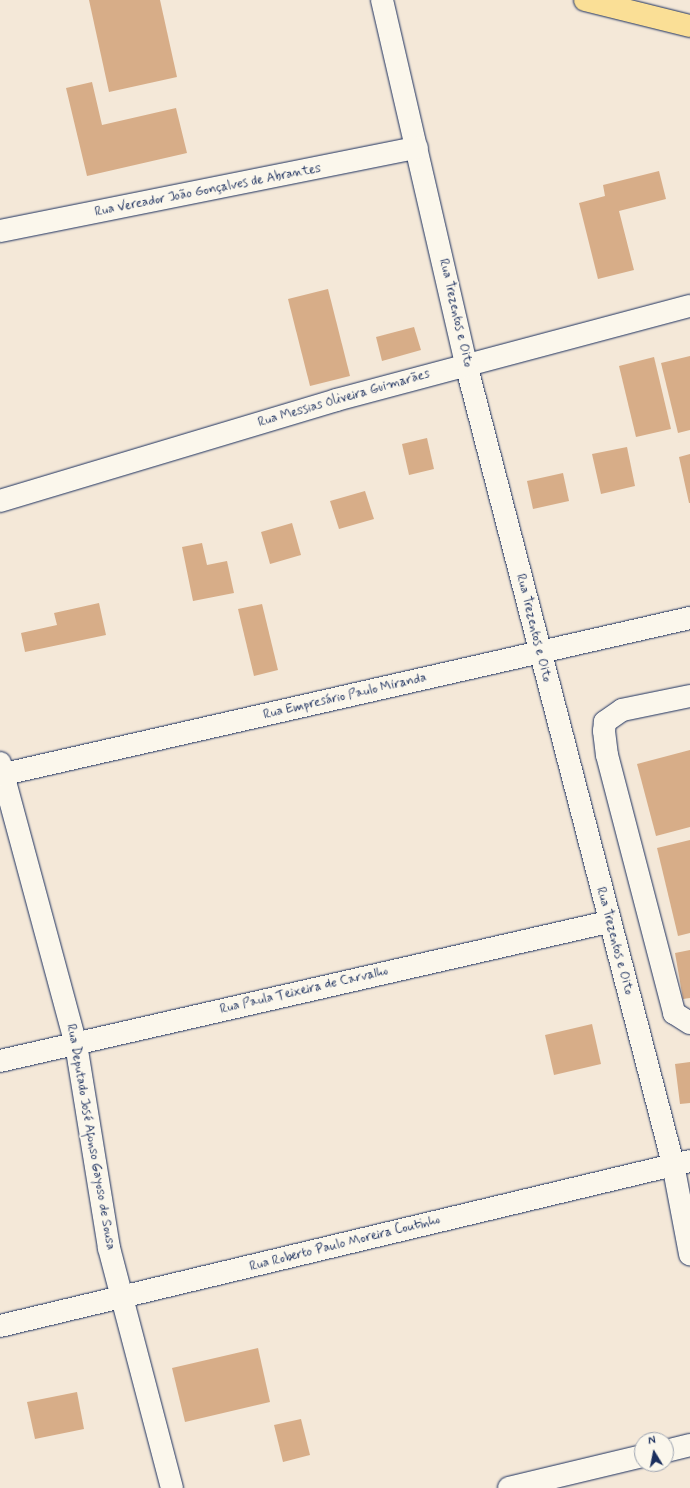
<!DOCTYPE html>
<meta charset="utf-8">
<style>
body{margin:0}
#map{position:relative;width:690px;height:1488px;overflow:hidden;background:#f4e8d8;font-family:Mynerve,sans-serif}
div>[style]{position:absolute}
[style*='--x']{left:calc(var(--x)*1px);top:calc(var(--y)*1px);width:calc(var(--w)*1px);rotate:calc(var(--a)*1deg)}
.building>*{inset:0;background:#d7ad88}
.roads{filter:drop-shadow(0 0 1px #1b2f5e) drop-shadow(0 0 1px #1b2f5e)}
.minor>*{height:22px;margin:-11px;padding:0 11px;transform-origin:11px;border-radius:11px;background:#fbf7ec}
.major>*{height:22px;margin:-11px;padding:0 11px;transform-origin:11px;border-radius:11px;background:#fadf96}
span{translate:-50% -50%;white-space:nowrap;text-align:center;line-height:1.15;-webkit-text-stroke:3.5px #fbf7ec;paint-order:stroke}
.street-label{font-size:13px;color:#1b2f5e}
.north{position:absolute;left:634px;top:1432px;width:40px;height:40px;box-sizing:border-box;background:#fbf7ec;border:1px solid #a1a7b3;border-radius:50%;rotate:350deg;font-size:11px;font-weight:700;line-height:16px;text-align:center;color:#1b2f5e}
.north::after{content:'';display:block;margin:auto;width:14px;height:18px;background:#1b2f5e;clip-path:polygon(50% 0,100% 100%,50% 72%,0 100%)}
</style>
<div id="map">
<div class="building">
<i style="clip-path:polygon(89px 0,160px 0,177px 77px,109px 92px)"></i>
<i style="clip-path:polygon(92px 82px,102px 125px,176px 108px,187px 153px,87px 176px,66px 88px)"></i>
<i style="clip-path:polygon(659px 171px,666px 199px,619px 211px,634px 270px,598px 279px,579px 203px,605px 196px,603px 185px)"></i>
<i style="clip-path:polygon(328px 289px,350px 376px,310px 386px,288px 299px)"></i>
<i style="clip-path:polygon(414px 327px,421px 350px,382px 361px,376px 337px)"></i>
<i style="clip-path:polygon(690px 356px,690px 430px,678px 433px,661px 363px)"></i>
<i style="clip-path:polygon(654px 357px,671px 429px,636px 437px,619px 366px)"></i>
<i style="clip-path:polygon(427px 438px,434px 469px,409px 475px,402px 444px)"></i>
<i style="clip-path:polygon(627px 447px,635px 486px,601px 494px,592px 454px)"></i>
<i style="clip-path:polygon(690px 454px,690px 503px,689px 503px,679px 457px)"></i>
<i style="clip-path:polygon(563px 473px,569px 501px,533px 509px,527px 481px)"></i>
<i style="clip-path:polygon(365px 491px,374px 519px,339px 529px,330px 501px)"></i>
<i style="clip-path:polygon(292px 523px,301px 555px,270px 564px,261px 532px)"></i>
<i style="clip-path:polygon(202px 543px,207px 565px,227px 561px,234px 593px,193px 601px,182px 547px)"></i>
<i style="clip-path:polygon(99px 603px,106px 635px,25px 652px,21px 633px,57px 625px,54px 613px)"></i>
<i style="clip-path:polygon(262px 604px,278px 670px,254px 676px,238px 609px)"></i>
<i style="clip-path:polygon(690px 750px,690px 827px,656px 836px,637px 764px)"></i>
<i style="clip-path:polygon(690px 840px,690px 933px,678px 936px,657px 848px)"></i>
<i style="clip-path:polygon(690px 950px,690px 998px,683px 999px,675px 953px)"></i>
<i style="clip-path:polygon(592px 1024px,601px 1064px,554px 1075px,545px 1035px)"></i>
<i style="clip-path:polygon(690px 1062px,690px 1103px,680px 1104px,675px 1064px)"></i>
<i style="clip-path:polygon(258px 1348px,270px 1402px,185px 1422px,172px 1368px)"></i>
<i style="clip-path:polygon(77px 1392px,84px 1429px,35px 1439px,27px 1402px)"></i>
<i style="clip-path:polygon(301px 1419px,310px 1455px,283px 1462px,274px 1425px)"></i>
</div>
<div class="roads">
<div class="minor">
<i style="--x:382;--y:0;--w:374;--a:77"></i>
<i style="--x:466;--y:364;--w:826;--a:75.49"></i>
<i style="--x:673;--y:1164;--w:92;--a:79.3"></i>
<i style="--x:0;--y:231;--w:425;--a:-11.3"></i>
<i style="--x:0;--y:501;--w:351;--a:-16.7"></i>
<i style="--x:336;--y:400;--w:366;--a:-14.9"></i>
<i style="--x:690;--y:696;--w:69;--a:168.4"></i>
<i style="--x:622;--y:710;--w:21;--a:145"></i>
<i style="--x:605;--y:722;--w:9;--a:96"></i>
<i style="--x:604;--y:731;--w:24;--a:83"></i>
<i style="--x:607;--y:755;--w:267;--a:75.4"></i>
<i style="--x:674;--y:1013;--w:19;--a:32"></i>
<i style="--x:0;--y:763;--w:291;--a:74.9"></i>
<i style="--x:76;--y:1044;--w:207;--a:80.8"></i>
<i style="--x:109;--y:1248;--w:248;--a:75.3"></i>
<i style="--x:0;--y:775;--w:708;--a:-12.82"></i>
<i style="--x:0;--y:1061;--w:624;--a:-12.88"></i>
<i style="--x:0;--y:1326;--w:709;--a:-13.45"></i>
<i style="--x:666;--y:1451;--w:25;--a:-14"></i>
<i style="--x:509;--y:1488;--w:137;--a:-13.5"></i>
</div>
<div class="major">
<i style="--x:585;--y:0;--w:108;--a:13.9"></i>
</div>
</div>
<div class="street-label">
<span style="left:208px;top:191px;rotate:-11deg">Rua Vereador João Gonçalves de Abrantes</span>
<span style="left:455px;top:313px;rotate:77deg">Rua Trezentos e Oito</span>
<span style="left:344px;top:399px;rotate:-16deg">Rua Messias Oliveira Guimarães</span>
<span style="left:533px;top:628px;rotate:76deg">Rua Trezentos e Oito</span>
<span style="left:345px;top:697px;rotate:-13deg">Rua Empresário Paulo Miranda</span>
<span style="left:614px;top:941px;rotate:75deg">Rua Trezentos e Oito</span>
<span style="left:304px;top:991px;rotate:-13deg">Rua Paula Teixeira de Carvalho</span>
<span style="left:90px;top:1137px;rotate:80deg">Rua Deputado José Afonso Gayoso de Sousa</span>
<span style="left:345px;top:1244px;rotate:-14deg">Rua Roberto Paulo Moreira Coutinho</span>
</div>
<div class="north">N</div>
</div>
